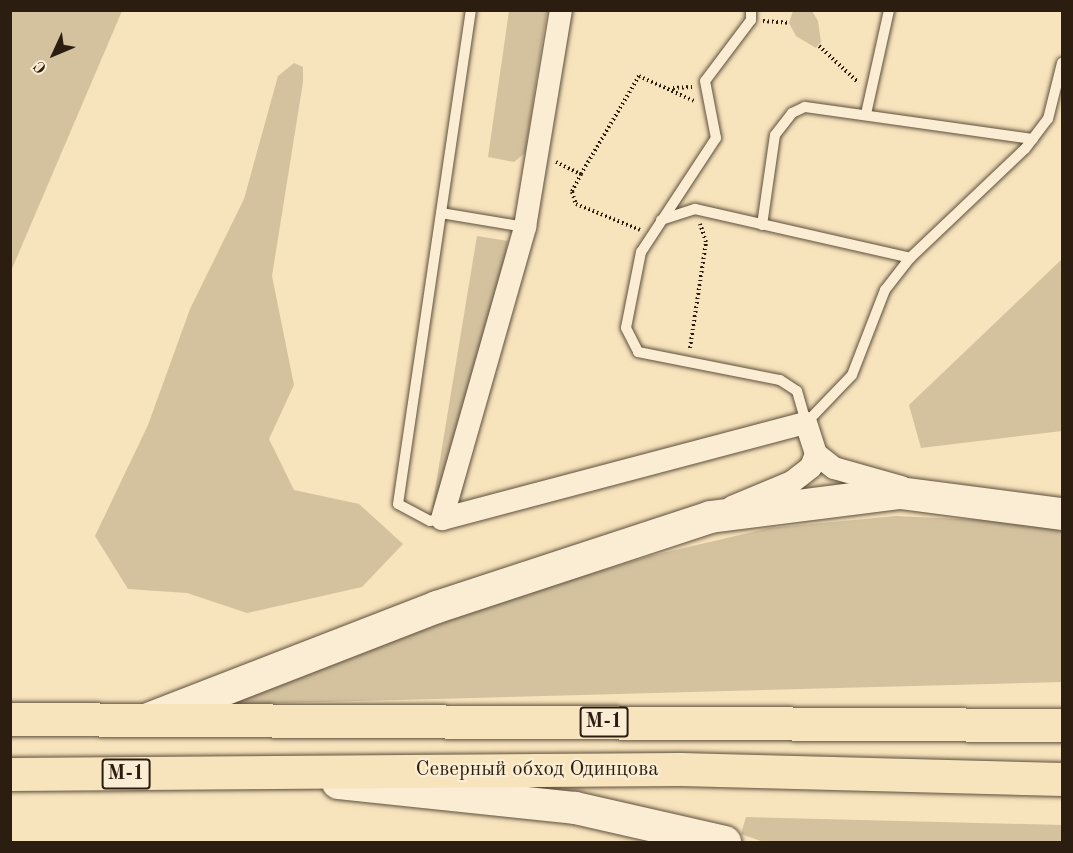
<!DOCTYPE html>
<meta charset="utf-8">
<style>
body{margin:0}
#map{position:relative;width:1073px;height:853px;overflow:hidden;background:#f7e3bc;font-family:"Old Standard TT",serif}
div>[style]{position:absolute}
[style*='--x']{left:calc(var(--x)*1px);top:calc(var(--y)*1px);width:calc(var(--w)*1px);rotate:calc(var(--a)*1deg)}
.green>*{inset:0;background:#d4c29f}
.path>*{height:4px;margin-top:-2px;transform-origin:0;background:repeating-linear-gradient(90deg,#2b1e11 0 1.5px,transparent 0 4.5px)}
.roads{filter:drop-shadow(0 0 2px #5e4f3c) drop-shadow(0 0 2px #5e4f3c)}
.service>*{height:10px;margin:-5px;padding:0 5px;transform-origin:5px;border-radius:5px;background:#faedd3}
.minor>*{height:22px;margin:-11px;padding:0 11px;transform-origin:11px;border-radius:11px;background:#faedd3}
.secondary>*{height:32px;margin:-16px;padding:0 16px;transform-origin:16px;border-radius:16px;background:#faedd3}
.trunk>*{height:33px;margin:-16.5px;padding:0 16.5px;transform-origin:16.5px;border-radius:16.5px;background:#f7e3bc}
span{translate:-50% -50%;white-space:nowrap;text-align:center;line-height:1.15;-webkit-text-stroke:4.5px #faedd3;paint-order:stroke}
.shield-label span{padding:2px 4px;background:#faedd3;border:2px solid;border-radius:4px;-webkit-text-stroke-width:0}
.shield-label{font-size:20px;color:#2b1e11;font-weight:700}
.street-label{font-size:21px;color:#2b1e11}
.frame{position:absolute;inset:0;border:12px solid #2b1e11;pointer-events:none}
.north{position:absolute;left:24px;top:24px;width:60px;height:60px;-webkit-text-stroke:4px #faedd3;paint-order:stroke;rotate:226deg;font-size:16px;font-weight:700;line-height:24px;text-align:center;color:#2b1e11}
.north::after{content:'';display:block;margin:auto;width:21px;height:27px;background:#2b1e11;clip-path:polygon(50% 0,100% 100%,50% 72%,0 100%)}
</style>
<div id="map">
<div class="green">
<i style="clip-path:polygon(11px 10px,122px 11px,11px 271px,10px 11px)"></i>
<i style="clip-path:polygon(509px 11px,547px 11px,525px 153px,514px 162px,488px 157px)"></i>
<i style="clip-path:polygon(793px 11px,812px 11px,818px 21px,821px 42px,816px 48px,796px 36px,789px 23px)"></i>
<i style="clip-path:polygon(294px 63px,303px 67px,303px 82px,272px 276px,294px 385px,269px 439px,294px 490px,359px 504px,403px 544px,362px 587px,247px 613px,187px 593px,128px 589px,95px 536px,148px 425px,190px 309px,244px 199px,278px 76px)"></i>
<i style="clip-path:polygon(477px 236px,508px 241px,462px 495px,432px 508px)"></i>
<i style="clip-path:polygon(1062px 259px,1062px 431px,921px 448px,909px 405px)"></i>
<i style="clip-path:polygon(896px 516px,1025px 522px,1062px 531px,1062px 682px,212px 705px,523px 594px,650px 556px,769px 528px)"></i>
<i style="clip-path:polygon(746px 817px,1062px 825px,1062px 842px,764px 842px,741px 834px)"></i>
</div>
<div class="path">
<i style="--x:763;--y:21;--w:26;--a:4"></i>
<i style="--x:819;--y:46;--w:54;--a:42.8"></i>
<i style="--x:673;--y:88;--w:19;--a:-3"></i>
<i style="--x:556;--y:162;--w:28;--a:26"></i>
<i style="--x:581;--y:174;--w:114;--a:-59.4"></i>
<i style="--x:639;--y:76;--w:60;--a:24.4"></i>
<i style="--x:581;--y:174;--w:20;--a:117"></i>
<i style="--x:572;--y:192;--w:13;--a:72"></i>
<i style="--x:576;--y:204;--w:69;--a:22.1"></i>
<i style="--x:690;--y:348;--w:107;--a:-81.4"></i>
<i style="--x:706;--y:242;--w:19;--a:-108"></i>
</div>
<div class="roads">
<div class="service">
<i style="--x:751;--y:10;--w:10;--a:90"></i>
<i style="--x:751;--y:20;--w:76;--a:127"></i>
<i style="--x:705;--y:81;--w:58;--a:79.1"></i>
<i style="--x:716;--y:138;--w:136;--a:123.3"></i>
<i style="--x:641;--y:252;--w:77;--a:101.2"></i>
<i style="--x:626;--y:328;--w:27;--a:63"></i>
<i style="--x:638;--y:352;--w:145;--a:11.2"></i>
<i style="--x:780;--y:380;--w:20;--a:33"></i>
<i style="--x:797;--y:391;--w:33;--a:74"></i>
<i style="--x:866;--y:114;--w:107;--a:-77.5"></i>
<i style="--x:441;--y:213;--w:85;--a:9.5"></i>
<i style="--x:661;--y:220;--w:36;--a:-18"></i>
<i style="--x:695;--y:209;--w:221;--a:12.8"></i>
<i style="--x:762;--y:225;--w:91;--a:-81.8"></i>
<i style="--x:775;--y:135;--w:28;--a:-52"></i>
<i style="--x:792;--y:113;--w:14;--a:-25"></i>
<i style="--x:805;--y:107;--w:230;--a:8"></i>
<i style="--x:806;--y:423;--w:66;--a:-46.2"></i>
<i style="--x:852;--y:375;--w:91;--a:-68.8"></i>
<i style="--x:885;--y:290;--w:41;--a:-52"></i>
<i style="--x:910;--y:258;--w:158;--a:-43.5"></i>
<i style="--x:1025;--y:149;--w:38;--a:-53"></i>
<i style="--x:1048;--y:119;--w:58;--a:-76"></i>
<i style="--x:442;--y:519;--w:12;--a:171"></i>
<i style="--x:430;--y:521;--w:36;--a:-152"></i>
<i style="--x:398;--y:504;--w:499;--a:-81.6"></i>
</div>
<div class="minor">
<i style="--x:732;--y:507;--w:65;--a:-22.6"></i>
<i style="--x:792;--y:482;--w:24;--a:-38"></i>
<i style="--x:811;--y:467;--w:14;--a:-69"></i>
<i style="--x:442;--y:519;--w:376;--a:-14.8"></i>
<i style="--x:806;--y:423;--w:33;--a:72"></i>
<i style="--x:816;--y:454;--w:23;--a:38"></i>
<i style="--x:834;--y:468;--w:70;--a:15.8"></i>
<i style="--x:442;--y:519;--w:304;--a:-74.1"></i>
<i style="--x:525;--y:227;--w:220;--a:-80.6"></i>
</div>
<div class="secondary">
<i style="--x:151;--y:718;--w:307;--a:-21.2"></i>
<i style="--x:437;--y:607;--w:287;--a:-18.2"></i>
<i style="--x:710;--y:517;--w:192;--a:-7.2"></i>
<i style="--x:900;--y:493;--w:163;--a:7.4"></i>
<i style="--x:338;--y:783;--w:238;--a:6"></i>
<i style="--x:575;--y:808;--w:154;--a:12.8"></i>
</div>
<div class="trunk">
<i style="--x:10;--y:719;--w:1052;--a:0.33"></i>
<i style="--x:10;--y:774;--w:670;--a:-0.43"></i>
<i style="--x:680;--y:769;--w:382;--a:1.5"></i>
</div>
</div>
<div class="shield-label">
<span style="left:604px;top:722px">М-1</span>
<span style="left:126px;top:774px">М-1</span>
</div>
<div class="street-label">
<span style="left:537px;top:770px">Северный обход Одинцова</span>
</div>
<div class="frame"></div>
<div class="north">С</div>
</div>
